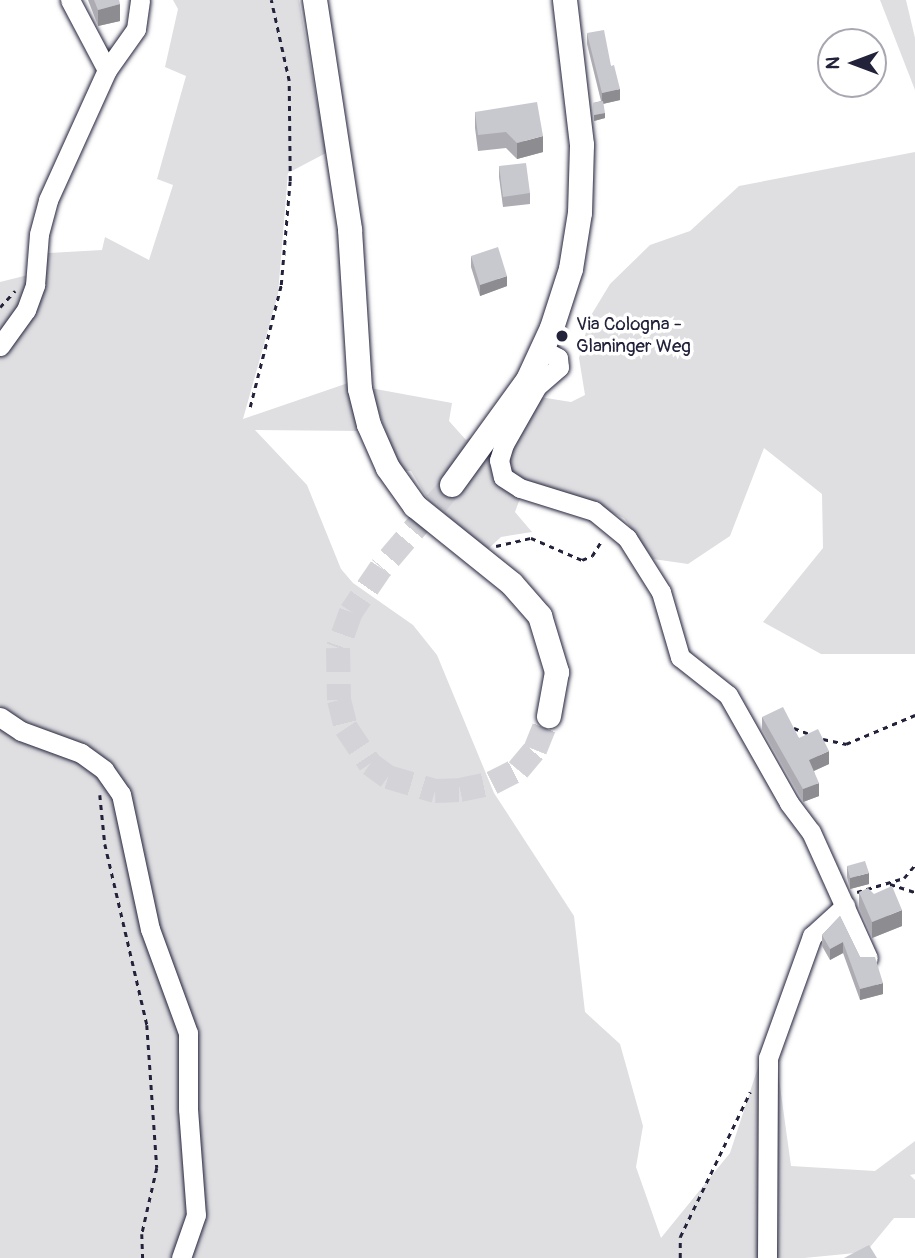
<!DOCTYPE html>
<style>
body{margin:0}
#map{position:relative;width:915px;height:1258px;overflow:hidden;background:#fff;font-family:Pangolin,sans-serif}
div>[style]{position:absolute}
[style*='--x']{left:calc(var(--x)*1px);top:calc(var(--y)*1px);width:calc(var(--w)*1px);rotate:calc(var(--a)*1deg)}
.green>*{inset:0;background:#dfdfe2}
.major-tunnel>*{height:24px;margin-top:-12px;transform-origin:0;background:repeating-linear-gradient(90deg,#d3d3d8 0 24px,transparent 0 36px)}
.path>*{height:2.5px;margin-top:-1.25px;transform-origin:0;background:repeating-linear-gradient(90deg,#22223b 0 5px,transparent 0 10px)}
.roads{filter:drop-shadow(0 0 2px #22223b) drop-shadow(0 0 2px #22223b)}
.minor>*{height:19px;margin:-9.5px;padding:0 9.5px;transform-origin:9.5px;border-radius:9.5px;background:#fff}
.major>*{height:24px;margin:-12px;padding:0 12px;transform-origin:12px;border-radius:12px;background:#fff}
.wall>*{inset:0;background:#acacb2}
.shaded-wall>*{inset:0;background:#8c8c91}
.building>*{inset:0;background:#c8c8cf}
.dots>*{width:19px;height:19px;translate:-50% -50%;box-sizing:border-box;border:4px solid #fff;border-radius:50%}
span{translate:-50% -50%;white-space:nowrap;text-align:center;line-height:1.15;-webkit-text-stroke:7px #fff;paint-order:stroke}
.poi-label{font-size:19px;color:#22223b}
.left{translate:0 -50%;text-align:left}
.north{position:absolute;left:817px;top:28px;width:70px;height:70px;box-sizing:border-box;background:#fff;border:2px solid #a7a7b1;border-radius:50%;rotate:270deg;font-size:19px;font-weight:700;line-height:28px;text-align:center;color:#22223b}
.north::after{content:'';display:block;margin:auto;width:24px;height:32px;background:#22223b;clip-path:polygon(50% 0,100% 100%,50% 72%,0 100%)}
</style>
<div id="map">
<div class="green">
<i style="clip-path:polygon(173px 0,299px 0,326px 153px,288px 173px,278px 294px,243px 419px,351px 382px,362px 431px,255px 430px,307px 485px,341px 569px,353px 583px,413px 625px,437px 655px,494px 793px,574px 916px,585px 1012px,620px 1044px,643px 1126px,636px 1167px,661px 1238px,730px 1153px,762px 1055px,776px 1057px,791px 1166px,875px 1171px,915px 1141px,915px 1174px,910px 1175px,915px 1180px,915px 1218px,894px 1218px,866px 1252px,804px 1258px,0 1258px,0 282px,28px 275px,31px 254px,102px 250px,105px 237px,149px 260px,173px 185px,157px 179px,186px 76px,165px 67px,178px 9px)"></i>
<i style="clip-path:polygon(880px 0,906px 0,915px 38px,915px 90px)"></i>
<i style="clip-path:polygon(915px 152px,915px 654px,821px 654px,763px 622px,823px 548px,822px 494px,764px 448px,730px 536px,688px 564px,653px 559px,624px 518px,578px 498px,525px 485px,515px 512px,532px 532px,501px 537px,488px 549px,429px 501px,411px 471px,400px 471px,370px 388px,452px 403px,449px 421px,466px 440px,540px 397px,571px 402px,585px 395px,579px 358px,590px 317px,610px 284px,650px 245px,690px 231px,739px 186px)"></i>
</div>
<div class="major-tunnel">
<i style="--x:452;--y:485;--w:109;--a:130.5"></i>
<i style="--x:381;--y:568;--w:53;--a:124.3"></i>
<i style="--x:351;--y:612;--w:38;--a:110"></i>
<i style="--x:338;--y:648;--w:52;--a:88.9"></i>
<i style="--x:339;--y:700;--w:29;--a:76"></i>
<i style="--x:346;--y:728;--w:43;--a:56.3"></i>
<i style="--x:370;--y:764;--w:22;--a:36"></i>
<i style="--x:388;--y:777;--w:49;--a:16.6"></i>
<i style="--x:435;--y:791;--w:25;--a:-2"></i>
<i style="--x:460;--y:790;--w:33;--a:-12"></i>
<i style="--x:492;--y:783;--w:29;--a:-27"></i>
<i style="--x:518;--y:770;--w:26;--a:-50"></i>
<i style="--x:535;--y:750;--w:37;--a:-68"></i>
</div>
<div class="path">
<i style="--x:0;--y:307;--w:22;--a:-47"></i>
<i style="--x:250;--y:407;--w:126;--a:-75.7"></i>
<i style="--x:281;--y:285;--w:104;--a:-85.1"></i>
<i style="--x:290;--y:181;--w:100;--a:-90.6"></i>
<i style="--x:289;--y:81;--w:83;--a:-102.5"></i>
<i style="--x:496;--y:546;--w:36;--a:-13"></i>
<i style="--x:531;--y:538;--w:56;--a:23.3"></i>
<i style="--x:582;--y:560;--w:11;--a:-22"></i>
<i style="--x:592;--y:556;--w:19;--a:-58"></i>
<i style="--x:794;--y:728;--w:17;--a:21"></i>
<i style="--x:823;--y:739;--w:24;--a:12"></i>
<i style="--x:846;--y:744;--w:75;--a:-22.8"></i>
<i style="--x:100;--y:795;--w:49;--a:84.2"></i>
<i style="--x:105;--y:844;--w:186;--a:76.9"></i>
<i style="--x:147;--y:1025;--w:143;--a:86"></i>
<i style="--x:157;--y:1168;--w:68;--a:102.8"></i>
<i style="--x:142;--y:1234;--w:24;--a:88"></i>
<i style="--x:890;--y:884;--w:26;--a:18"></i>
<i style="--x:857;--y:892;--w:49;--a:-16.6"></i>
<i style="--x:904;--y:878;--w:17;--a:-50"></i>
<i style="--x:680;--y:1258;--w:21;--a:-90"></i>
<i style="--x:680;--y:1237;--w:161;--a:-64.2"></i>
</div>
<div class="roads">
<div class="minor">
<i style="--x:70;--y:0;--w:79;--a:62.1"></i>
<i style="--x:0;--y:346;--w:44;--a:-54.2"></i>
<i style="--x:26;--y:310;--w:27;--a:-70"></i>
<i style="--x:35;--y:285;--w:51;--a:-85.5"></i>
<i style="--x:39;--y:234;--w:35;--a:-75"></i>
<i style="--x:48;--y:200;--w:143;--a:-65.6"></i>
<i style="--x:107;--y:70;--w:50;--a:-54.7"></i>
<i style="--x:136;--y:29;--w:29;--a:-82"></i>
<i style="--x:543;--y:350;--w:17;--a:28"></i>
<i style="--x:558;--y:358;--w:9;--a:84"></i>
<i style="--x:559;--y:367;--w:29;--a:139"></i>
<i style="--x:537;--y:386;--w:67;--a:119.6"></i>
<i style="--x:504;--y:444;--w:17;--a:107"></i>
<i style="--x:499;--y:460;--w:17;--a:77"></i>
<i style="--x:503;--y:477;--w:20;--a:33"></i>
<i style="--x:520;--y:488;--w:77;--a:17.3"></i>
<i style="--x:594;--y:511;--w:43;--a:39.3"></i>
<i style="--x:627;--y:538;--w:64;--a:57.8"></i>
<i style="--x:661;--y:592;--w:68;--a:73.7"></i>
<i style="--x:680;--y:657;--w:61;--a:38.4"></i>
<i style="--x:728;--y:695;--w:124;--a:60.5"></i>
<i style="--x:789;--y:803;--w:36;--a:53"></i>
<i style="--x:811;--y:832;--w:138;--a:65.7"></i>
<i style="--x:0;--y:717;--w:25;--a:34"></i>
<i style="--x:21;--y:731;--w:64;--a:20.1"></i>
<i style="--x:81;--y:753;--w:29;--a:36"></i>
<i style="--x:104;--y:770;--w:29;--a:55"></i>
<i style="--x:121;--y:794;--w:138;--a:77.9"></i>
<i style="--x:150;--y:929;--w:111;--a:69.9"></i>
<i style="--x:188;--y:1033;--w:76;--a:90"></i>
<i style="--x:188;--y:1109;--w:106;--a:85.7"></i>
<i style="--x:196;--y:1215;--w:46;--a:109.2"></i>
<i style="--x:767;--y:1258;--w:200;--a:-89.7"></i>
<i style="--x:768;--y:1058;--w:130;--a:-70.2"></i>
<i style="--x:812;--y:936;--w:45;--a:-42.3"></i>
</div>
<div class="major">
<i style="--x:315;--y:0;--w:233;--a:81.3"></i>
<i style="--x:350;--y:230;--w:159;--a:86.4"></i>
<i style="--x:360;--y:389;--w:37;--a:76"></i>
<i style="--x:369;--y:425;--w:47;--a:66.2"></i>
<i style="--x:388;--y:468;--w:47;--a:54.6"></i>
<i style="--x:415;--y:506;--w:124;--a:38.8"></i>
<i style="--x:512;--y:584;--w:43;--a:48.8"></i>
<i style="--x:540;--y:616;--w:59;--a:73.1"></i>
<i style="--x:557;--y:672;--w:45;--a:100.3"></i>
<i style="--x:452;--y:485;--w:130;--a:-54.1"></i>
<i style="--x:528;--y:380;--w:57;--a:-65.2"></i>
<i style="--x:552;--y:328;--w:62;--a:-72.1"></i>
<i style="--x:571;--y:269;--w:57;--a:-80.9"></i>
<i style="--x:580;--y:213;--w:68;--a:-88.3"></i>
<i style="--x:582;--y:145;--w:146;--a:-96.7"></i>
</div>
</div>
<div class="wall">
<i style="clip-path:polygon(88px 0,119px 0,120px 21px,98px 26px)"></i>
<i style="clip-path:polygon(587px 33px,611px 66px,620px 100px,603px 104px,605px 118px,594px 121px,593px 103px,601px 101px,587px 44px)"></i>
<i style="clip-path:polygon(475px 112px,543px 152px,517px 159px,506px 148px,478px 151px,475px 128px)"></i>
<i style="clip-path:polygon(499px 166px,530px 193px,530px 204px,503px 207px,499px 177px)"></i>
<i style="clip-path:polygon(471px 256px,507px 286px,480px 296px,471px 267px)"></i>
<i style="clip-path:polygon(762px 717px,799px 738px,829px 764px,814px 771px,819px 796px,803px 802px,762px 730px)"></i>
<i style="clip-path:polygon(847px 866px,869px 884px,850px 889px,847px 877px)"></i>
<i style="clip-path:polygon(859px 892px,902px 926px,872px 938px,859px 908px)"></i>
<i style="clip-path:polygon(840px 916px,860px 957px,883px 994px,860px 1000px,843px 953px,830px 960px,822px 946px,822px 935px)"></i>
</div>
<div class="shaded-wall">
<i style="clip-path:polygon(120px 4px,120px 21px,98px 26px,98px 10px)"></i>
<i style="clip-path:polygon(620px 89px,620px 100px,602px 104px,602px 93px)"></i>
<i style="clip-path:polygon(605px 113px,605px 118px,594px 121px,594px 115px)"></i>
<i style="clip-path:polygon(543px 136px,543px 152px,517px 159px,517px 143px)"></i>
<i style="clip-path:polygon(507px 276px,507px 286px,480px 296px,480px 285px)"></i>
<i style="clip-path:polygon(829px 751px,829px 764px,809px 773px,809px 760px)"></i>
<i style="clip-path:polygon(819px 783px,819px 796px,803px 802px,803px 789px)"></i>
<i style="clip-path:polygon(869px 873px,869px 884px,850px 889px,850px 878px)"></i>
<i style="clip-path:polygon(902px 910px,902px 926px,872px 938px,872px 922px)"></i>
<i style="clip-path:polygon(843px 942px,843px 953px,830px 960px,830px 949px)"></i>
<i style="clip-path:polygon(883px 983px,883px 994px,860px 1000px,860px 989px)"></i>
</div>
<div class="building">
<i style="clip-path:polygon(94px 0,119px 0,120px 4px,98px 10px)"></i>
<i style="clip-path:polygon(604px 30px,611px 66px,614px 65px,620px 89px,602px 93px,587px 33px)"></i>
<i style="clip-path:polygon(603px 101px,605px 113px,594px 115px,593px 103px)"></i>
<i style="clip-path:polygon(537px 102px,543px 136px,517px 143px,506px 132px,478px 135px,475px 112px)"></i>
<i style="clip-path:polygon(526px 163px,530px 193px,503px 197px,499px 166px)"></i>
<i style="clip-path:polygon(498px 247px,507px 276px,480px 285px,471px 256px)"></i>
<i style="clip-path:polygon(783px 707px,799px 738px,818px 729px,829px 751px,809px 760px,819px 783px,803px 789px,762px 717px)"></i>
<i style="clip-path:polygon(865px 861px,869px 873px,850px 878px,847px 866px)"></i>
<i style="clip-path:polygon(892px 886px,902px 910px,872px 922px,859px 892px,868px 888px,874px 894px)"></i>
<i style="clip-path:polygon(840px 916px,860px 957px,875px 957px,883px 983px,860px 989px,843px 942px,830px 949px,822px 935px)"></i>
<i style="clip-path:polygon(869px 1245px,877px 1258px,844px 1258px)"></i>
</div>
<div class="dots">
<i style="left:562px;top:336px;background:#22223b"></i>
</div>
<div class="poi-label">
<span class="left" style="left:576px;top:336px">Via Cologna -<br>Glaninger Weg</span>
</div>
<div class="north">N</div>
</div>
